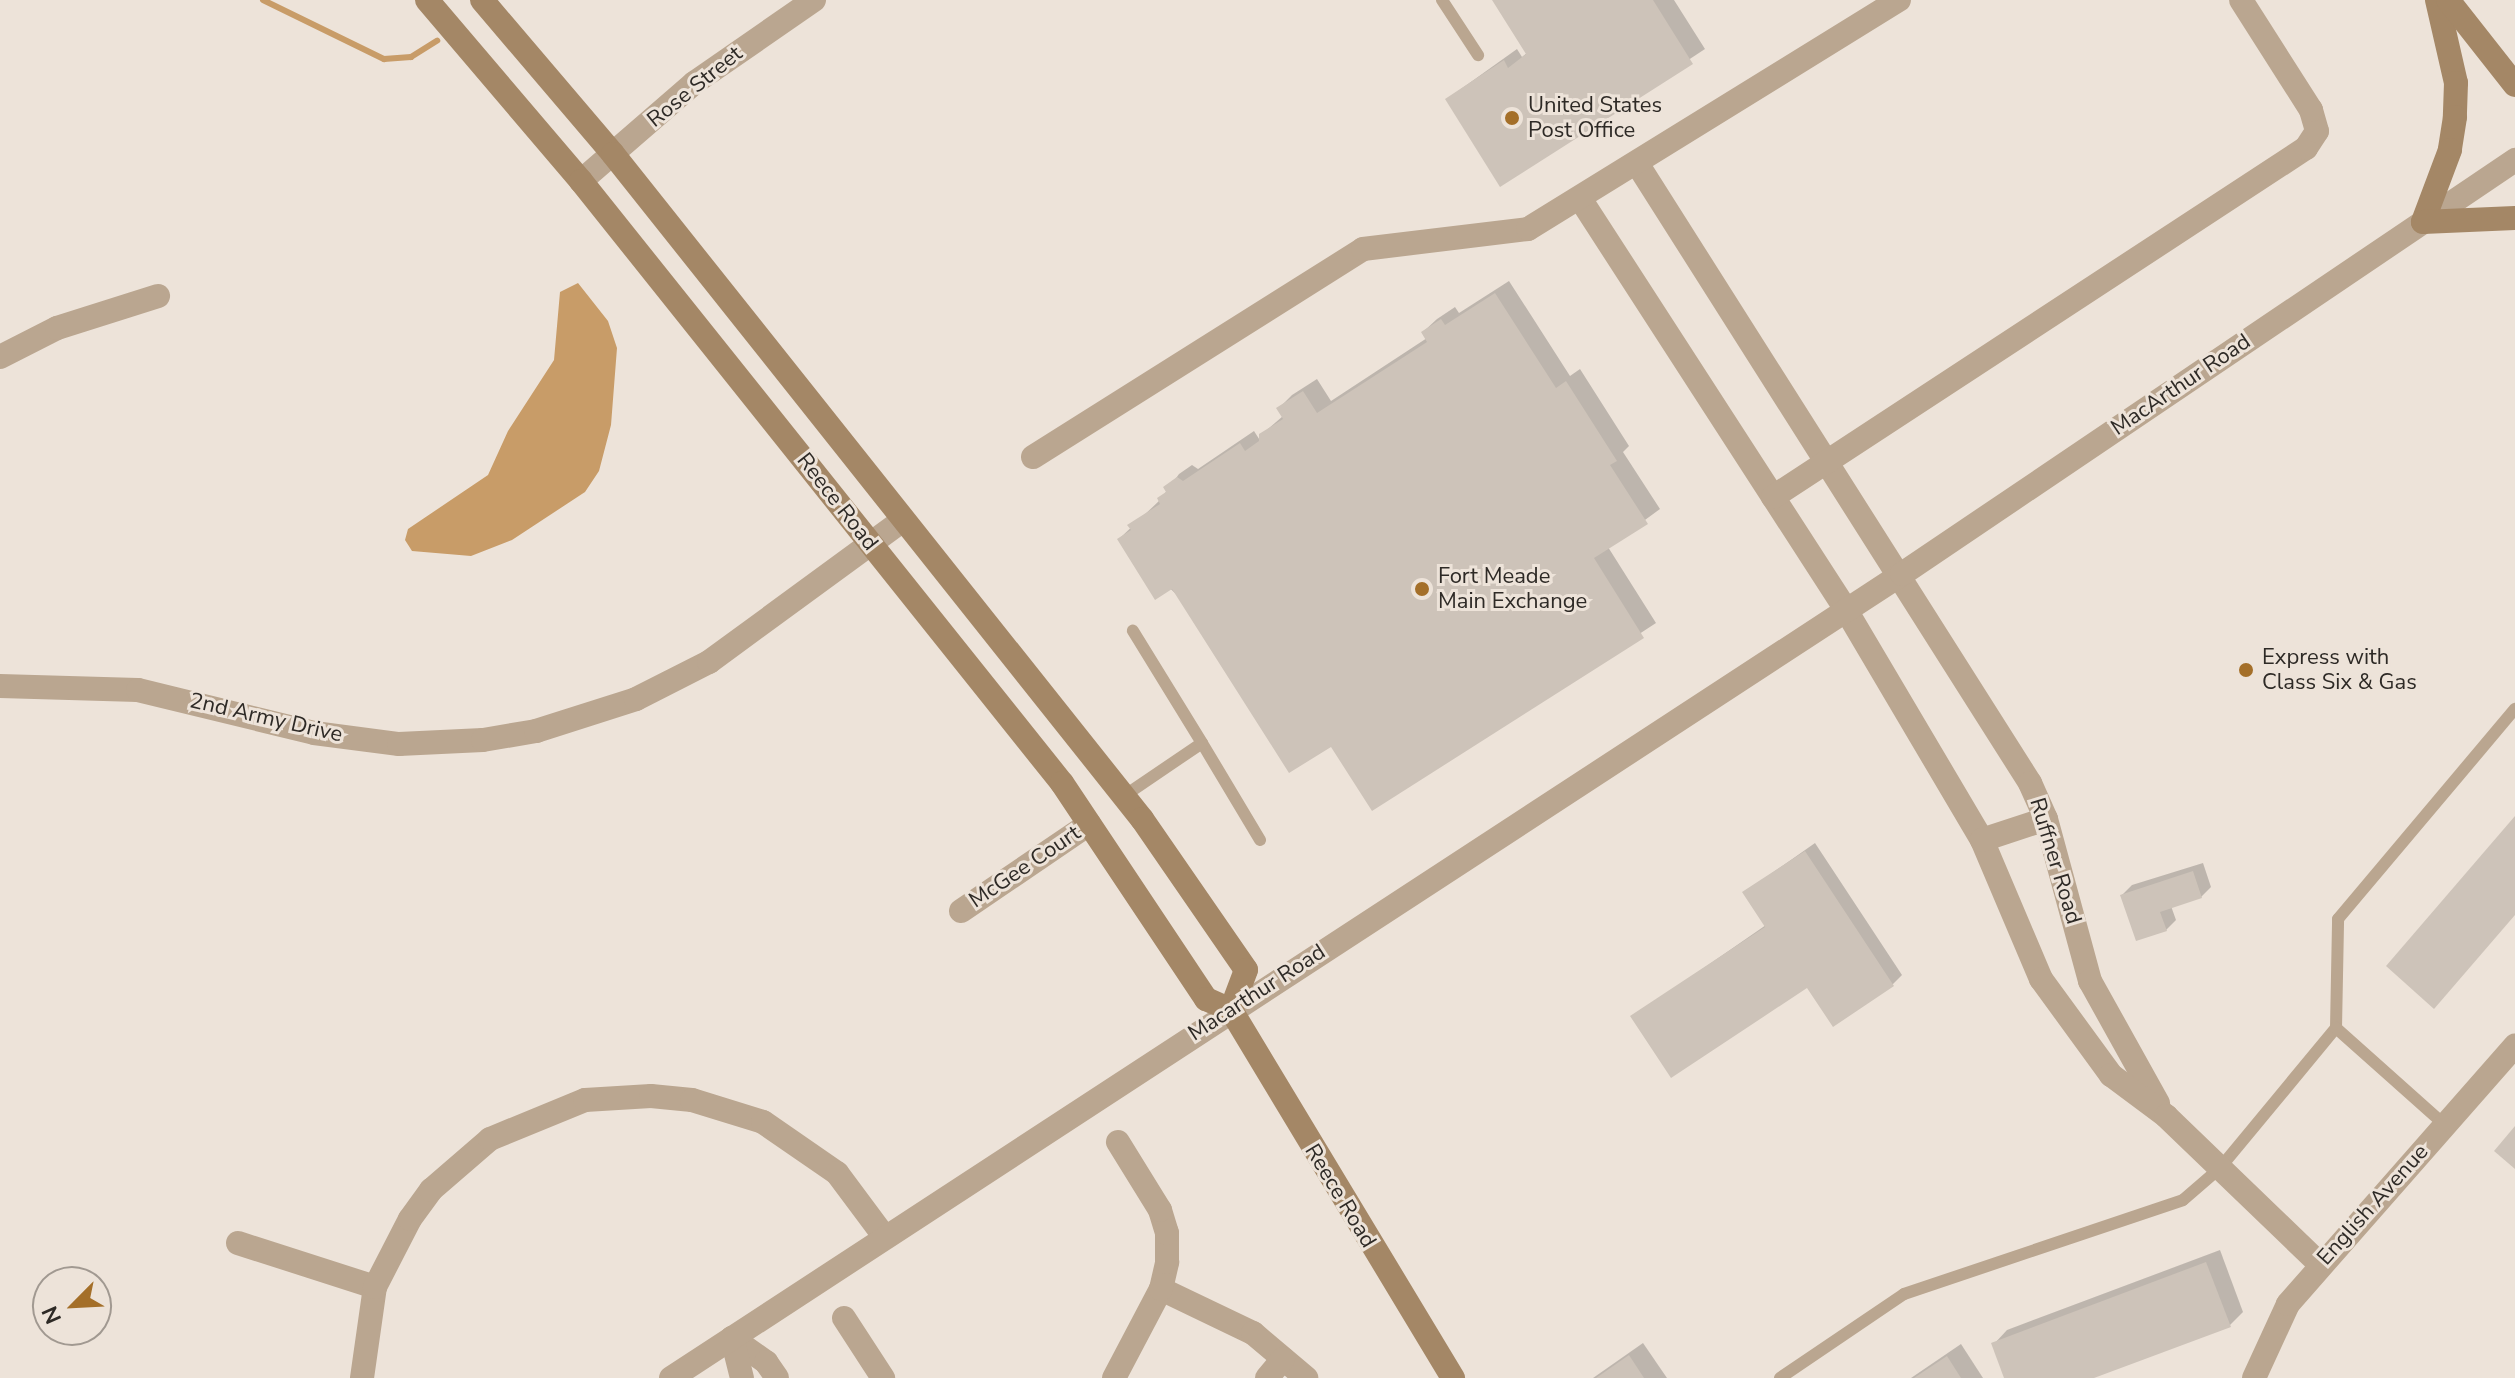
<!DOCTYPE html>
<style>
body{margin:0}
#map{position:relative;width:2515px;height:1378px;overflow:hidden;background:#ede3d9;font-family:"Nunito Sans",sans-serif}
div>[style]{position:absolute}
[style*='--x']{left:calc(var(--x)*1px);top:calc(var(--y)*1px);width:calc(var(--w)*1px);rotate:calc(var(--a)*1deg)}
.water>*{inset:0;background:#c89c68}
.shadow>*{inset:0;background:#0003}
.stream>*{height:6px;margin:-3px;padding:0 3px;transform-origin:3px;border-radius:3px;background:#c89c68}
.building>*{inset:0;background:#cdc3b9}
.lane>*{height:12px;margin:-6px;padding:0 6px;transform-origin:6px;border-radius:6px;background:#baa690}
.street>*{height:24px;margin:-12px;padding:0 12px;transform-origin:12px;border-radius:12px;background:#baa690}
.secondary>*{height:24px;margin:-12px;padding:0 12px;transform-origin:12px;border-radius:12px;background:#a48766}
.dots>*{width:22px;height:22px;translate:-50% -50%;box-sizing:border-box;border:4px solid #ede3d9;border-radius:50%}
span{translate:-50% -50%;white-space:nowrap;text-align:center;line-height:1.15;-webkit-text-stroke:6px #ede3d9;paint-order:stroke}
.street-label{font-size:22px;color:#2e2a26}
.poi-label{font-size:22px;color:#2e2a26}
.left{translate:0 -50%;text-align:left}
.north{position:absolute;left:32px;top:1266px;width:80px;height:80px;box-sizing:border-box;background:#ede3d9;border:2px solid #a19991;border-radius:50%;rotate:246deg;font-size:22px;font-weight:700;line-height:32px;text-align:center;color:#2e2a26}
.north::after{content:'';display:block;margin:auto;width:28px;height:36px;background:#a46f29;clip-path:polygon(50% 0,100% 100%,50% 72%,0 100%)}
</style>
<div id="map">
<div class="water">
<i style="clip-path:polygon(578px 283px,608px 321px,617px 348px,611px 425px,599px 471px,585px 492px,512px 540px,471px 556px,412px 551px,405px 540px,408px 529px,488px 475px,508px 431px,554px 360px,560px 292px)"></i>
</div>
<div class="shadow">
<i style="clip-path:polygon(1494px 0,1674px 0,1705px 49px,1500px 184px,1447px 99px,1517px 49px,1522px 57px,1528px 52px)"></i>
<i style="clip-path:polygon(1509px 281px,1570px 376px,1580px 369px,1629px 446px,1623px 452px,1660px 509px,1608px 547px,1656px 623px,1373px 808px,1331px 744px,1119px 539px,1160px 500px,1179px 474px,1192px 465px,1198px 469px,1254px 431px,1261px 442px,1261px 435px,1283px 416px,1279px 408px,1292px 395px,1317px 379px,1331px 401px,1427px 338px,1423px 332px,1437px 319px,1455px 307px,1459px 313px)"></i>
<i style="clip-path:polygon(1815px 843px,1902px 975px,1892px 985px,1808px 986px,1633px 1017px,1766px 925px,1745px 892px)"></i>
<i style="clip-path:polygon(2203px 863px,2211px 887px,2201px 897px,2171px 906px,2176px 920px,2166px 930px,2122px 895px,2132px 885px)"></i>
<i style="clip-path:polygon(2220px 1250px,2243px 1312px,2230px 1325px,2088px 1378px,2007px 1378px,1994px 1344px,2007px 1330px)"></i>
<i style="clip-path:polygon(1643px 1343px,1667px 1378px,1593px 1378px)"></i>
<i style="clip-path:polygon(1961px 1344px,1983px 1378px,1911px 1378px)"></i>
</div>
<div class="stream">
<i style="--x:263;--y:0;--w:135;--a:26"></i>
<i style="--x:384;--y:59;--w:27;--a:-4"></i>
<i style="--x:411;--y:57;--w:31;--a:-32"></i>
</div>
<div class="building">
<i style="clip-path:polygon(1492px 0,1653px 0,1693px 64px,1500px 187px,1445px 99px,1504px 60px,1508px 68px,1526px 54px)"></i>
<i style="clip-path:polygon(1495px 293px,1556px 388px,1566px 381px,1617px 461px,1610px 465px,1648px 524px,1594px 558px,1644px 638px,1372px 811px,1331px 747px,1289px 773px,1172px 589px,1155px 600px,1117px 539px,1131px 530px,1127px 525px,1160px 504px,1157px 498px,1166px 492px,1163px 487px,1177px 477px,1183px 481px,1240px 443px,1245px 451px,1259px 441px,1259px 434px,1283px 419px,1276px 408px,1303px 391px,1317px 413px,1427px 342px,1421px 332px,1441px 319px,1445px 325px)"></i>
<i style="clip-path:polygon(2515px 816px,2515px 915px,2434px 1009px,2386px 966px)"></i>
<i style="clip-path:polygon(1805px 851px,1894px 986px,1833px 1027px,1807px 988px,1671px 1078px,1630px 1016px,1765px 927px,1742px 892px)"></i>
<i style="clip-path:polygon(2193px 871px,2202px 898px,2160px 912px,2167px 931px,2136px 941px,2120px 895px)"></i>
<i style="clip-path:polygon(2515px 1126px,2515px 1169px,2494px 1151px)"></i>
<i style="clip-path:polygon(2206px 1262px,2231px 1327px,2094px 1378px,2004px 1378px,1991px 1343px)"></i>
<i style="clip-path:polygon(1629px 1355px,1644px 1378px,1596px 1378px)"></i>
<i style="clip-path:polygon(1947px 1356px,1961px 1378px,1914px 1378px)"></i>
</div>
<div class="lane">
<i style="--x:1442;--y:0;--w:66;--a:56.8"></i>
<i style="--x:1202;--y:743;--w:113;--a:59.1"></i>
<i style="--x:1124;--y:796;--w:94;--a:-34.2"></i>
<i style="--x:1202;--y:743;--w:132;--a:-121.6"></i>
<i style="--x:2336;--y:1028;--w:109;--a:-88.9"></i>
<i style="--x:2338;--y:919;--w:275;--a:-49.9"></i>
<i style="--x:1780;--y:1378;--w:150;--a:-34.1"></i>
<i style="--x:1904;--y:1294;--w:294;--a:-18.6"></i>
<i style="--x:2183;--y:1200;--w:49;--a:-40.9"></i>
<i style="--x:2220;--y:1168;--w:182;--a:-50.4"></i>
<i style="--x:2336;--y:1028;--w:146;--a:41.7"></i>
</div>
<div class="street">
<i style="--x:1638;--y:165;--w:732;--a:57.61"></i>
<i style="--x:2030;--y:783;--w:39;--a:66"></i>
<i style="--x:2046;--y:819;--w:168;--a:74.8"></i>
<i style="--x:2090;--y:981;--w:140;--a:60.9"></i>
<i style="--x:581;--y:181;--w:150;--a:-40.9"></i>
<i style="--x:694;--y:83;--w:146;--a:-34.7"></i>
<i style="--x:1581;--y:200;--w:488;--a:57.1"></i>
<i style="--x:1846;--y:610;--w:267;--a:59.4"></i>
<i style="--x:1982;--y:840;--w:151;--a:67"></i>
<i style="--x:2041;--y:979;--w:119;--a:53.9"></i>
<i style="--x:2111;--y:1075;--w:69;--a:36.7"></i>
<i style="--x:2166;--y:1116;--w:214;--a:43.9"></i>
<i style="--x:0;--y:357;--w:64;--a:-27"></i>
<i style="--x:57;--y:328;--w:106;--a:-17.6"></i>
<i style="--x:1033;--y:457;--w:390;--a:-32.2"></i>
<i style="--x:1363;--y:249;--w:166;--a:-6.9"></i>
<i style="--x:1528;--y:229;--w:436;--a:-31.7"></i>
<i style="--x:1773;--y:497;--w:637;--a:-33.22"></i>
<i style="--x:2306;--y:148;--w:20;--a:-57"></i>
<i style="--x:2317;--y:131;--w:22;--a:-106"></i>
<i style="--x:2311;--y:110;--w:130;--a:-122.5"></i>
<i style="--x:0;--y:686;--w:138;--a:1.7"></i>
<i style="--x:138;--y:690;--w:181;--a:13.7"></i>
<i style="--x:314;--y:733;--w:86;--a:7.4"></i>
<i style="--x:399;--y:744;--w:84;--a:-2.7"></i>
<i style="--x:483;--y:740;--w:54;--a:-9.6"></i>
<i style="--x:536;--y:731;--w:105;--a:-17.7"></i>
<i style="--x:636;--y:699;--w:82;--a:-26.9"></i>
<i style="--x:709;--y:662;--w:240;--a:-36.2"></i>
<i style="--x:1982;--y:840;--w:67;--a:-18.2"></i>
<i style="--x:961;--y:911;--w:155;--a:-34.2"></i>
<i style="--x:238;--y:1243;--w:144;--a:17.8"></i>
<i style="--x:1161;--y:1289;--w:102;--a:25.6"></i>
<i style="--x:1253;--y:1333;--w:70;--a:40.3"></i>
<i style="--x:844;--y:1318;--w:72;--a:57"></i>
<i style="--x:732;--y:1338;--w:42;--a:35.2"></i>
<i style="--x:766;--y:1362;--w:19;--a:55"></i>
<i style="--x:732;--y:1338;--w:41;--a:76"></i>
<i style="--x:362;--y:1378;--w:92;--a:-81.9"></i>
<i style="--x:375;--y:1287;--w:76;--a:-62.8"></i>
<i style="--x:410;--y:1219;--w:36;--a:-54"></i>
<i style="--x:431;--y:1190;--w:78;--a:-40.8"></i>
<i style="--x:490;--y:1139;--w:103;--a:-22.3"></i>
<i style="--x:585;--y:1100;--w:66;--a:-3.5"></i>
<i style="--x:651;--y:1096;--w:41;--a:5.6"></i>
<i style="--x:692;--y:1100;--w:74;--a:17.2"></i>
<i style="--x:763;--y:1122;--w:90;--a:34.6"></i>
<i style="--x:837;--y:1173;--w:79;--a:53.3"></i>
<i style="--x:671;--y:1378;--w:1470;--a:-33.15"></i>
<i style="--x:1902;--y:574;--w:740;--a:-34.03"></i>
<i style="--x:1114;--y:1378;--w:101;--a:-62.2"></i>
<i style="--x:1161;--y:1289;--w:28;--a:-77"></i>
<i style="--x:1167;--y:1262;--w:29;--a:-90"></i>
<i style="--x:1167;--y:1233;--w:24;--a:-107"></i>
<i style="--x:1160;--y:1210;--w:80;--a:-121.7"></i>
<i style="--x:1267;--y:1378;--w:25;--a:-50"></i>
<i style="--x:2254;--y:1378;--w:81;--a:-65.3"></i>
<i style="--x:2288;--y:1304;--w:344;--a:-48.7"></i>
</div>
<div class="secondary">
<i style="--x:427;--y:0;--w:238;--a:49.6"></i>
<i style="--x:581;--y:181;--w:771;--a:51.38"></i>
<i style="--x:1062;--y:783;--w:260;--a:56.3"></i>
<i style="--x:1206;--y:999;--w:27;--a:24"></i>
<i style="--x:1231;--y:1010;--w:430;--a:58.9"></i>
<i style="--x:482;--y:0;--w:202;--a:49.6"></i>
<i style="--x:613;--y:154;--w:850;--a:51.5"></i>
<i style="--x:1142;--y:819;--w:183;--a:55.4"></i>
<i style="--x:1246;--y:970;--w:43;--a:110.6"></i>
<i style="--x:2437;--y:0;--w:85;--a:77.1"></i>
<i style="--x:2456;--y:83;--w:34;--a:92"></i>
<i style="--x:2455;--y:117;--w:33;--a:99"></i>
<i style="--x:2450;--y:150;--w:77;--a:110.6"></i>
<i style="--x:2423;--y:222;--w:92;--a:-2.5"></i>
<i style="--x:2448;--y:0;--w:108;--a:51.8"></i>
</div>
<div class="dots">
<i style="left:1512px;top:118px;background:#a46f29"></i>
<i style="left:1422px;top:589px;background:#a46f29"></i>
<i style="left:2246px;top:670px;background:#a46f29"></i>
</div>
<div class="street-label">
<span style="left:695px;top:87px;rotate:-39deg">Rose Street</span>
<span style="left:2181px;top:385px;rotate:-34deg">MacArthur Road</span>
<span style="left:837px;top:502px;rotate:52deg">Reece Road</span>
<span style="left:266px;top:718px;rotate:13deg">2nd Army Drive</span>
<span style="left:2055px;top:861px;rotate:73deg">Ruffner Road</span>
<span style="left:1025px;top:867px;rotate:-34deg">McGee Court</span>
<span style="left:1257px;top:993px;rotate:-33deg">Macarthur Road</span>
<span style="left:1340px;top:1196px;rotate:59deg">Reece Road</span>
<span style="left:2373px;top:1205px;rotate:-48deg">English Avenue</span>
</div>
<div class="poi-label">
<span class="left" style="left:1528px;top:118px">United States<br>Post Office</span>
<span class="left" style="left:1438px;top:589px">Fort Meade<br>Main Exchange</span>
<span class="left" style="left:2262px;top:670px">Express with<br>Class Six &amp; Gas</span>
</div>
<div class="north">N</div>
</div>
